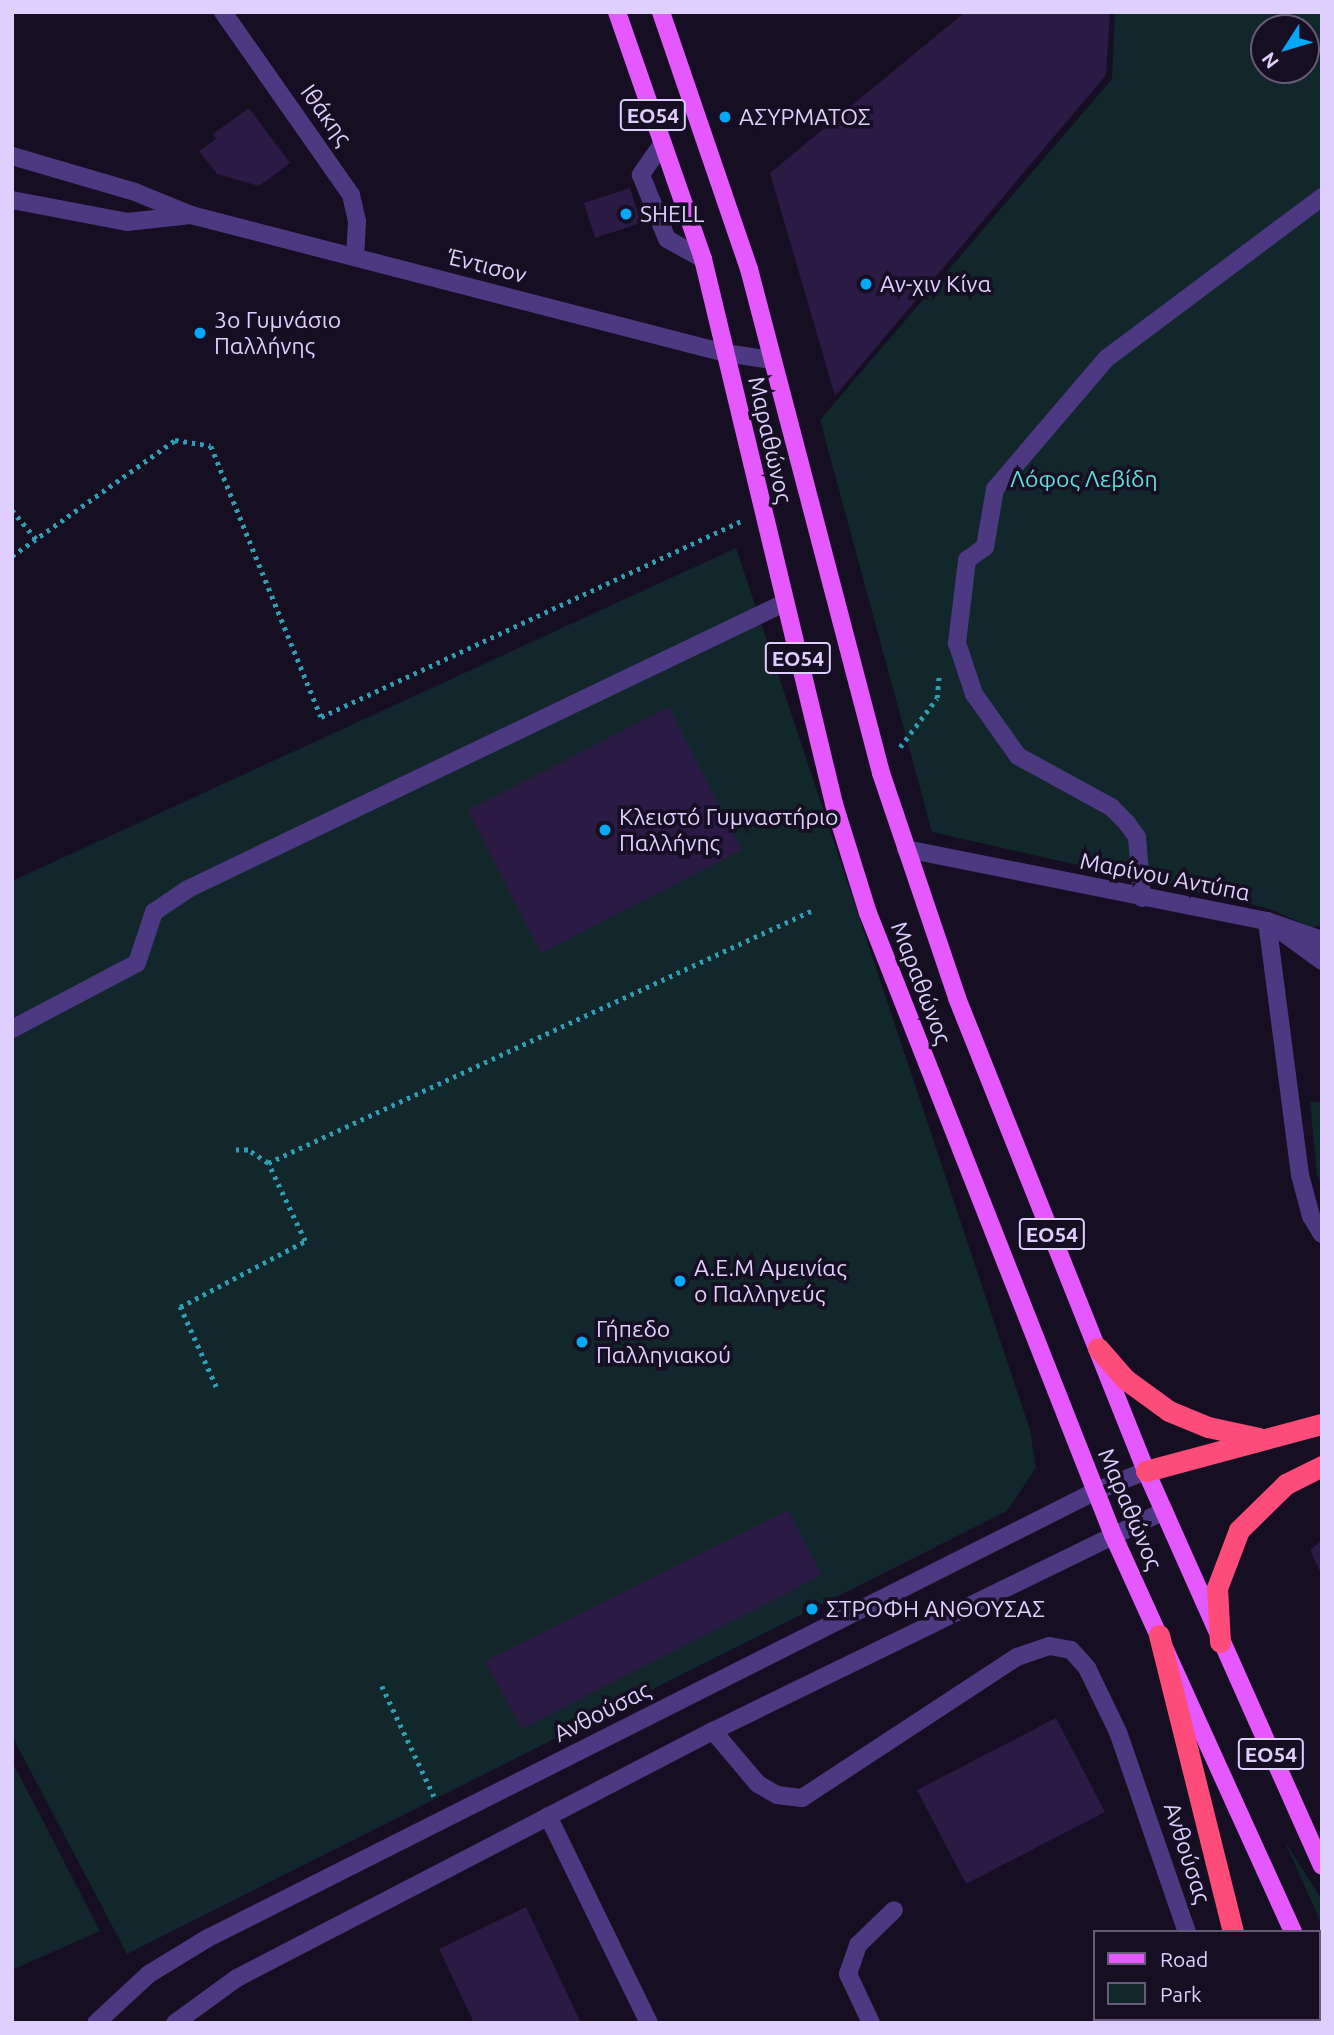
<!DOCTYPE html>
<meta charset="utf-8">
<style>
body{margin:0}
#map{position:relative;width:1334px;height:2035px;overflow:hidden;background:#160e22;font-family:Ubuntu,sans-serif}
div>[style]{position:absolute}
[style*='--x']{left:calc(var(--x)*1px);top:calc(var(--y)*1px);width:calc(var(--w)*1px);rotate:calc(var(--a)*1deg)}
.green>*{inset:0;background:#11272c}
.building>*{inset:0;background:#2b1a43}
.path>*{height:4.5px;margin-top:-2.25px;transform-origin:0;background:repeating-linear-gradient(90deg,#2f9db2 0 3.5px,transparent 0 8.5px)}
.service>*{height:18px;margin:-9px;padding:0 9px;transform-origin:9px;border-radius:9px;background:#4c3981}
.pedestrian>*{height:18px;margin:-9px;padding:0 9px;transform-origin:9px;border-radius:9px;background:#4c3981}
.minor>*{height:18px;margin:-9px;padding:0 9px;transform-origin:9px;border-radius:9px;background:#4c3981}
.tertiary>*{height:18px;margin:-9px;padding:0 9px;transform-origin:9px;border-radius:9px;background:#4c3981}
.primary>*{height:18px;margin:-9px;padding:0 9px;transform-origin:9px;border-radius:9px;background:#e458fd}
.motorway>*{height:21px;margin:-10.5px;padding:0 10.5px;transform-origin:10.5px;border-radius:10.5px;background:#fd4c79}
.dots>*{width:19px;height:19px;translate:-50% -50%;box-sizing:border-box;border:4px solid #160e22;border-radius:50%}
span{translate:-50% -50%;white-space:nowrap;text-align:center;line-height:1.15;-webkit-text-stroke:7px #160e22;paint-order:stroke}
.shield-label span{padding:2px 5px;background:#160e22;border:2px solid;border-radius:5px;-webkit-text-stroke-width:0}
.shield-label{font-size:21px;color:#dfcffe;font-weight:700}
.street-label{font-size:23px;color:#dfcffe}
.poi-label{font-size:23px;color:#dfcffe}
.left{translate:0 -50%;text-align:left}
.park-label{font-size:23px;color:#5cdeda}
.frame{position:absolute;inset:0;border:14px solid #dfcffe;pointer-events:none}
.legend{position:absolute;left:1093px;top:1930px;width:228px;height:91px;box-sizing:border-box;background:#160e22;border:2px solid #665b7a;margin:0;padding:9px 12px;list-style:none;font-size:21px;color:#dfcffe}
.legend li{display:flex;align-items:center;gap:14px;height:35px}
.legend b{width:35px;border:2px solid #665b7a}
.north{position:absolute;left:1250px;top:14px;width:70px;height:70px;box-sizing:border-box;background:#160e22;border:2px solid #665b7a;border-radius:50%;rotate:233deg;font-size:19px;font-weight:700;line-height:28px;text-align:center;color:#dfcffe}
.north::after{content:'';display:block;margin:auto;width:24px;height:32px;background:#03a8f7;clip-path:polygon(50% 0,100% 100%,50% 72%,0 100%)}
</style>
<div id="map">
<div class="green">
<i style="clip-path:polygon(evenodd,1115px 12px,1322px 12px,1322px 926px,1311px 927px,1267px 908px,932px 832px,820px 420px,1112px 79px,1115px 12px,1264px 28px,1306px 28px,1306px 70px,1264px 70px,1264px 28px)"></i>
<i style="clip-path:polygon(736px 548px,1030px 1430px,1036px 1468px,1007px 1511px,127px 1954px,12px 1736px,12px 881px)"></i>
<i style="clip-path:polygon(1310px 1102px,1322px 1102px,1322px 1186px,1317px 1175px)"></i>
<i style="clip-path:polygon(12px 1761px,100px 1931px,12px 1970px)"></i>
<i style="clip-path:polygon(1284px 1840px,1322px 1900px,1322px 1925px)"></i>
</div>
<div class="building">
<i style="clip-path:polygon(965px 12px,1110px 12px,1106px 75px,835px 396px,770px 173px)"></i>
<i style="clip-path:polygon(249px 108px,290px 163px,259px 186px,217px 174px,199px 151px,216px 139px,213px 134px)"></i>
<i style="clip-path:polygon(630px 188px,641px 223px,595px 238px,584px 203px)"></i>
<i style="clip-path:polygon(669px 707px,742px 850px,541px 953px,468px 810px)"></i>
<i style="clip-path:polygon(788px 1510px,822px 1575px,522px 1729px,485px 1661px)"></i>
<i style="clip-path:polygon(1322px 1540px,1322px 1576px,1310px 1550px)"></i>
<i style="clip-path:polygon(1056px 1718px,1105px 1812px,966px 1884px,917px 1790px)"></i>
<i style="clip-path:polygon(526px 1907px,581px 2023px,474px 2023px,439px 1949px)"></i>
</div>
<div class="path">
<i style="--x:12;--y:510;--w:38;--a:50"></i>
<i style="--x:12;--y:556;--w:200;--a:-35.4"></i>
<i style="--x:175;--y:440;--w:36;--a:9"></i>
<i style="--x:211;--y:446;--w:292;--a:67.9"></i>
<i style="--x:321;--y:717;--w:463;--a:-25"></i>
<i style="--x:900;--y:747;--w:61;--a:-52.9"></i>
<i style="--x:937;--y:698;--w:24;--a:-85"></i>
<i style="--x:268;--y:1163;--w:601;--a:-24.9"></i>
<i style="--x:216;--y:1387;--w:88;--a:-114.2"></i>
<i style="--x:180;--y:1307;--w:141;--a:-27.8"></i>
<i style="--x:305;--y:1241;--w:86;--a:-115.4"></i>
<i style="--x:268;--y:1163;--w:24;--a:-147"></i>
<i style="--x:248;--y:1150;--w:15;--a:180"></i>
<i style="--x:382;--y:1686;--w:122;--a:64.7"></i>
</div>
<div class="service">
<i style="--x:663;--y:143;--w:39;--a:125"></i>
<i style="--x:641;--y:175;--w:69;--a:67.9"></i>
<i style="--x:667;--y:239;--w:41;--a:29.1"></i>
<i style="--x:137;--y:963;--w:54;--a:-71.6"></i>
<i style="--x:154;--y:912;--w:41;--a:-34.1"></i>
<i style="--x:188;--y:889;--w:661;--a:-25.63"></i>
<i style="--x:548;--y:1816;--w:230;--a:64"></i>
<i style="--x:871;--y:2023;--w:54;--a:-115.1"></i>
<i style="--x:848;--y:1974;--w:31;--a:-71"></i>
<i style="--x:858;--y:1945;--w:50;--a:-44.2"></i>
</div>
<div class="pedestrian">
<i style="--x:1322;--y:940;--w:58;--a:-160.9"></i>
<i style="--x:1267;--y:921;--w:68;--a:36"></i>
</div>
<div class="minor">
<i style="--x:906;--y:849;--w:368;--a:11.3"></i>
<i style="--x:1267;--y:921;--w:256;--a:82.6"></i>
<i style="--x:1300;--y:1175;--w:42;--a:75"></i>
<i style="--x:1311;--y:1216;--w:21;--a:59"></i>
<i style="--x:1142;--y:898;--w:61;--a:-94.7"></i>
<i style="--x:1137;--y:837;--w:17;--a:-126"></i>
<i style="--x:1127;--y:823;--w:23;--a:-135"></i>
<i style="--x:1111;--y:807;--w:106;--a:-151.3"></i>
<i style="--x:1018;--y:756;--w:76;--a:-125.4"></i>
<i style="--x:974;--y:694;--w:54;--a:-108.4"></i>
<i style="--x:957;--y:643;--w:84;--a:-83.1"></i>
<i style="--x:967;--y:560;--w:22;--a:-36"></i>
<i style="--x:985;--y:547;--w:59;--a:-80.2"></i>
<i style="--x:995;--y:489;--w:172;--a:-49.5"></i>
<i style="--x:1107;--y:358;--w:269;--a:-36.8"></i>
<i style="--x:12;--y:1029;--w:141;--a:-27.8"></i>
<i style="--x:713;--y:1731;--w:70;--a:49.7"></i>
<i style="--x:758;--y:1784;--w:22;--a:30"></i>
<i style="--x:777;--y:1795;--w:25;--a:7"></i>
<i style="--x:802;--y:1798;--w:257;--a:-33.3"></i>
<i style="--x:1017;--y:1657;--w:34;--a:-19"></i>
<i style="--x:1049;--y:1646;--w:22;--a:10"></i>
<i style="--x:1071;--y:1650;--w:24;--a:48"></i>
<i style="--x:1087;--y:1668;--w:71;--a:64.2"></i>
<i style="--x:1118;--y:1732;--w:212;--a:71"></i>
<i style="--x:1212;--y:2019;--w:4;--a:90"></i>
</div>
<div class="tertiary">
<i style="--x:223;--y:12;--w:223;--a:55"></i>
<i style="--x:351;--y:195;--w:27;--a:77"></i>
<i style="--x:357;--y:221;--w:36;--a:93"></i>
<i style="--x:12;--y:156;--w:128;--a:16.3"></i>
<i style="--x:135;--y:192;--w:61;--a:22.3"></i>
<i style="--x:191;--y:215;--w:552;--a:14.49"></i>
<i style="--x:725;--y:353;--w:48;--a:8.5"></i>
<i style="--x:12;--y:200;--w:117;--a:10.8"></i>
<i style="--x:127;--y:222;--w:64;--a:-6.2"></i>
<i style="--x:96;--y:2023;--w:72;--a:-42.8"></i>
<i style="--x:149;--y:1974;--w:69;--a:-31.4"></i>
<i style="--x:208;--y:1938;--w:994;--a:-26.72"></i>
<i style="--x:1096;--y:1491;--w:54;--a:-21.8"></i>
<i style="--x:175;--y:2023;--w:77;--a:-36"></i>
<i style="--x:237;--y:1978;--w:536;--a:-27.43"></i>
<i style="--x:713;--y:1731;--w:502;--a:-26"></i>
</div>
<div class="primary">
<i style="--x:617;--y:12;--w:262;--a:70.8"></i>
<i style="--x:703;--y:259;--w:561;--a:76.48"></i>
<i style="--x:834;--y:804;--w:114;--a:72.7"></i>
<i style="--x:868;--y:913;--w:669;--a:68.5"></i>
<i style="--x:1113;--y:1535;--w:436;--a:65.6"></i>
<i style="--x:661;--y:12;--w:272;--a:71.1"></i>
<i style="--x:749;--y:269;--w:521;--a:75.32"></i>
<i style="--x:881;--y:773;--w:237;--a:71.3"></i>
<i style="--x:957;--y:998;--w:509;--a:68.22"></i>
<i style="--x:1146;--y:1471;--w:432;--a:66"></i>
<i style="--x:1318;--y:1986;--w:9;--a:63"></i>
</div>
<div class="motorway">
<i style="--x:1098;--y:1348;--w:41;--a:48.9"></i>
<i style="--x:1125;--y:1379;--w:54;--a:36"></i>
<i style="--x:1169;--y:1411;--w:42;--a:22.3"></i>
<i style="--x:1208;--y:1427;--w:52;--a:12.2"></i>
<i style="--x:1146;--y:1471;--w:182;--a:-15"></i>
<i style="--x:1159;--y:1635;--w:306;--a:76"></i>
<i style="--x:1220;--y:1642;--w:54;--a:-93.2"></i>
<i style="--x:1217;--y:1588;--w:62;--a:-69.2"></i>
<i style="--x:1239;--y:1530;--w:66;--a:-44.4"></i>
<i style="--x:1286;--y:1484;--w:40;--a:-26.6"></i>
<i style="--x:1255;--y:2019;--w:4;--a:76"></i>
</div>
<div class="dots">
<i style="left:725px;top:117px;background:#03a8f7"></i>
<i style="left:626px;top:214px;background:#03a8f7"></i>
<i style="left:866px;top:284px;background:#03a8f7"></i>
<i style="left:200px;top:333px;background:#03a8f7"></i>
<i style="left:605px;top:830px;background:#03a8f7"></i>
<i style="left:680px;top:1281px;background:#03a8f7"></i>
<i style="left:582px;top:1342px;background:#03a8f7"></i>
<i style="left:812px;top:1609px;background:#03a8f7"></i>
</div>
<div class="shield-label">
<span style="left:653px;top:115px">ΕΟ54</span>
<span style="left:798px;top:658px">ΕΟ54</span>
<span style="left:1052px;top:1234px">ΕΟ54</span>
<span style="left:1271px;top:1754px">ΕΟ54</span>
</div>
<div class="street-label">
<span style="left:326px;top:115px;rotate:54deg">Ιθάκης</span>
<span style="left:487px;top:266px;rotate:14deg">Έντισον</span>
<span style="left:770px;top:440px;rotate:77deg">Μαραθώνος</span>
<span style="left:1165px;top:877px;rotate:11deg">Μαρίνου Αντύπα</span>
<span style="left:921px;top:983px;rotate:69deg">Μαραθώνος</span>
<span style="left:1130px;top:1509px;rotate:67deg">Μαραθώνος</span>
<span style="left:602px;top:1712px;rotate:-27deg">Ανθούσας</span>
<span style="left:1187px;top:1853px;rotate:72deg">Ανθούσας</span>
</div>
<div class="poi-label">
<span class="left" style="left:739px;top:117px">ΑΣΥΡΜΑΤΟΣ</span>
<span class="left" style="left:640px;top:214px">SHELL</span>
<span class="left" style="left:880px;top:284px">Αν-χιν Κίνα</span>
<span class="left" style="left:214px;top:333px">3ο Γυμνάσιο<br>Παλλήνης</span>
<span class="left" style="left:619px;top:830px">Κλειστό Γυμναστήριο<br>Παλλήνης</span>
<span class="left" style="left:694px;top:1281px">Α.Ε.Μ Αμεινίας<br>ο Παλληνεύς</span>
<span class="left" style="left:596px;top:1342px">Γήπεδο<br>Παλληνιακού</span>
<span class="left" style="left:826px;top:1609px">ΣΤΡΟΦΗ ΑΝΘΟΥΣΑΣ</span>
</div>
<div class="park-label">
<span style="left:1084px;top:479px">Λόφος Λεβίδη</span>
</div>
<div class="frame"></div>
<ul class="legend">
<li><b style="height:9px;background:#e458fd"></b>Road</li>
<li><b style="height:19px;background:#11272c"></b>Park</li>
</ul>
<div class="north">N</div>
</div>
